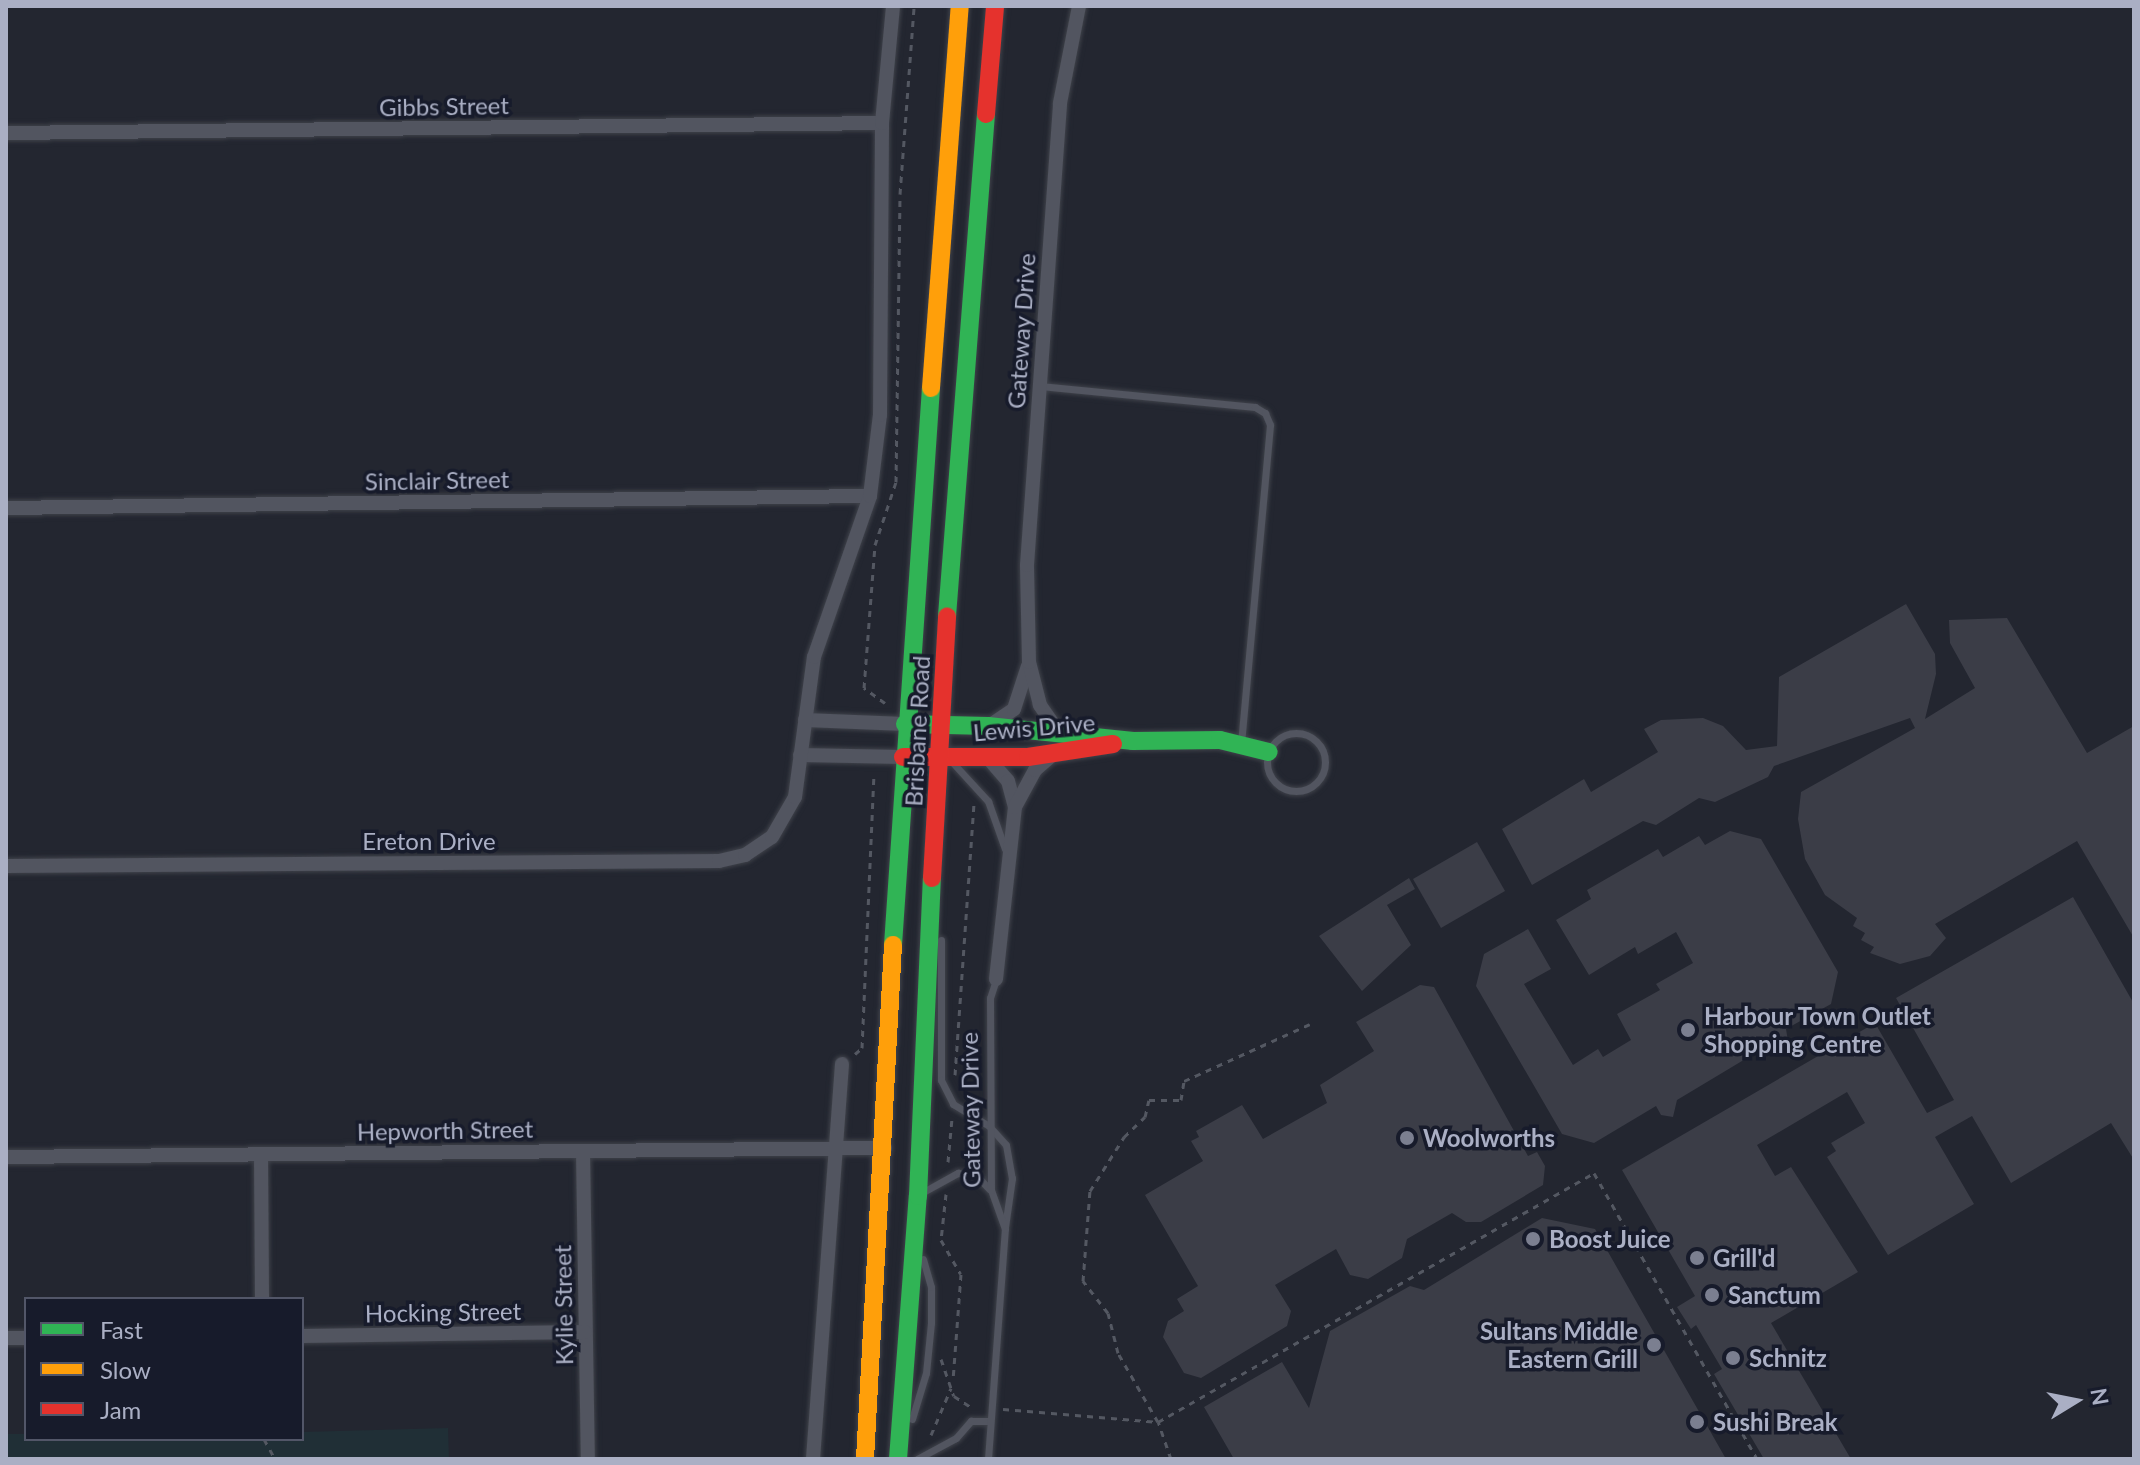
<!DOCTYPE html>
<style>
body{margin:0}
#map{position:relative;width:2140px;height:1465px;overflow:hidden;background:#232630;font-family:Lato,sans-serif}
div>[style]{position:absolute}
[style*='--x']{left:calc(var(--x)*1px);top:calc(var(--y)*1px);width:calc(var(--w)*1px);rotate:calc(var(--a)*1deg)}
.green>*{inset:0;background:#202f36}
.building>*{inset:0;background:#3b3d47}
.path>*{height:3px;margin-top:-1.5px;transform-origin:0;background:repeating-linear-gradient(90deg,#545862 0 6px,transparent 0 12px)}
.roads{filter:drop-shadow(0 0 2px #3f424a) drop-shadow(0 0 2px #3f424a)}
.lane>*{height:7px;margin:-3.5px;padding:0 3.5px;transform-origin:3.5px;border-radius:3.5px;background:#525560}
.lane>.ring{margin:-3.5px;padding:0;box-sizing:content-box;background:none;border:7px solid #525560;border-radius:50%}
.street>*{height:14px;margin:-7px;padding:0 7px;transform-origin:7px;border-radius:7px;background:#525560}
.fast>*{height:18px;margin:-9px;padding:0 9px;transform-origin:9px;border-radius:9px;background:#30b455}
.slow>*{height:18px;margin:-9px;padding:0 9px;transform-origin:9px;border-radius:9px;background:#ff9f0a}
.jam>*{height:18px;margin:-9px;padding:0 9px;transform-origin:9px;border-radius:9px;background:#e5322d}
.dots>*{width:22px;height:22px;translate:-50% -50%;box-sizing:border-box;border:4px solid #171b2b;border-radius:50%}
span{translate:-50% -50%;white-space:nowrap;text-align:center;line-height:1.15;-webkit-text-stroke:7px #171b2b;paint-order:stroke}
.street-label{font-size:24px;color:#aaafc4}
.poi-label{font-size:24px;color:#aaafc4;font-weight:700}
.left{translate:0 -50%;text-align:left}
.right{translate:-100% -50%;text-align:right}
.frame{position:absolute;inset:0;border:8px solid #aaafc4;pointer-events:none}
.legend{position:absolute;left:24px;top:1297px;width:280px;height:144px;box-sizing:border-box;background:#171b2b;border:2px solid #525668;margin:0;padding:10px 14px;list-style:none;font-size:24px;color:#aaafc4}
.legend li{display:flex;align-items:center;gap:16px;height:40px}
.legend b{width:40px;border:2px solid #525668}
.north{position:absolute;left:2036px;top:1361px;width:80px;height:80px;-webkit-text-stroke:6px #171b2b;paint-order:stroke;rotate:80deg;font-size:22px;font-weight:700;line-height:32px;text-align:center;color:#aaafc4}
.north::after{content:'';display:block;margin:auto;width:28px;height:36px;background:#aaafc4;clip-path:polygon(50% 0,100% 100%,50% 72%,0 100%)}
</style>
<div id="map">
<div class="green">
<i style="clip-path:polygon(448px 1428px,449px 1459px,6px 1459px,6px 1434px,26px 1434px,26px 1439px,248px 1441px,302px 1439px,302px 1432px)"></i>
</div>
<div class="building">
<i style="clip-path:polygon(1906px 604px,1935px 654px,1936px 674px,1925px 719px,1975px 688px,1950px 643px,1949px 620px,2007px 618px,2087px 753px,2134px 726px,2134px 938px,2077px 841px,1935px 924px,1946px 938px,1930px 956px,1900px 964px,1870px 953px,1874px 947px,1861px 940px,1865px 933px,1853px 926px,1857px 918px,1825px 895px,1805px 859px,1798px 819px,1801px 792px,1915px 728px,1910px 718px,1774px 766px,1768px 777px,1715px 802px,1699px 798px,1656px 825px,1643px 821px,1532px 885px,1502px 829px,1584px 779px,1591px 792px,1658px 752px,1644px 729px,1661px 720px,1703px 718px,1723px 726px,1746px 750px,1777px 746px,1779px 677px)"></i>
<i style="clip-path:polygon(1730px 831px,1761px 839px,1838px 972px,1831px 1004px,1786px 1029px,1788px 1041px,1772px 1043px,1677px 1100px,1673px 1117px,1661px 1115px,1656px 1106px,1594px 1143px,1562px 1134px,1476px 986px,1484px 954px,1528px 929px,1551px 969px,1524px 984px,1573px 1065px,1598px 1049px,1603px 1057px,1631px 1040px,1617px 1014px,1660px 990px,1656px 984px,1693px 963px,1676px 932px,1638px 954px,1635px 947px,1589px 975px,1556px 920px,1591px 899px,1587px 890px,1658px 849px,1663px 857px,1699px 836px,1705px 845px)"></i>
<i style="clip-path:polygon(1477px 842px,1505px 891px,1441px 928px,1413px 879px)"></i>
<i style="clip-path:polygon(1409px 878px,1415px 889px,1387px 905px,1411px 945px,1362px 991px,1319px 936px)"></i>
<i style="clip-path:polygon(2073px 897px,2134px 1004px,2134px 1160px,2111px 1123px,2011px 1183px,1972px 1116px,1935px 1137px,1974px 1204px,1888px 1255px,1827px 1157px,1836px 1151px,1831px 1143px,1865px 1123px,1847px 1092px,1757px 1145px,1775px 1176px,1791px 1167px,1858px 1272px,1771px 1323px,1851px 1459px,1764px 1459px,1714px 1374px,1722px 1369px,1696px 1325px,1691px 1329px,1677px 1307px,1695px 1296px,1622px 1170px,1875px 1023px,1927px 1113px,1954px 1100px,1896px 998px)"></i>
<i style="clip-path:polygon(1420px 985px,1434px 987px,1528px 1156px,1537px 1152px,1545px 1166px,1543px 1185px,1481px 1222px,1466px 1222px,1452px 1213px,1407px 1239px,1402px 1258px,1368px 1279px,1350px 1275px,1336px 1249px,1275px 1285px,1291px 1311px,1287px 1326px,1201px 1378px,1184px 1373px,1163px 1337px,1168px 1321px,1184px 1311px,1177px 1299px,1198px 1286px,1145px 1195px,1203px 1161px,1191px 1141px,1199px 1137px,1196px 1131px,1242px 1105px,1263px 1139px,1327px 1103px,1320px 1085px,1374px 1051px,1356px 1022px)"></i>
<i style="clip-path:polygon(1542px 1218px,1595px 1229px,1726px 1459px,1234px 1459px,1204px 1407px,1282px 1362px,1309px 1408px,1330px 1331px,1410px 1286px,1424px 1290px)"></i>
</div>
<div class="path">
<i style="--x:885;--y:703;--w:26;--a:-144"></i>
<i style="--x:864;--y:688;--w:143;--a:-85.6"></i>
<i style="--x:875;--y:545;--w:66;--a:-71.6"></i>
<i style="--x:896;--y:482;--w:288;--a:-89.2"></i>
<i style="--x:900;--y:194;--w:189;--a:-85.7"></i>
<i style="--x:855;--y:1054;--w:9;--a:-41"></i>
<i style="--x:862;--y:1048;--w:275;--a:-87.5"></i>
<i style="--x:955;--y:1075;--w:273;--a:-86"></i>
<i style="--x:948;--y:1162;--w:44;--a:-84.8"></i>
<i style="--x:946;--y:1194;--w:46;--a:96.2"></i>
<i style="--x:941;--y:1240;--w:39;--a:60"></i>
<i style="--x:961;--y:1274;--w:106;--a:94.3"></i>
<i style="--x:941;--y:1359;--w:39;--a:71"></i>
<i style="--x:954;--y:1396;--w:20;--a:33"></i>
<i style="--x:1003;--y:1409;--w:156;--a:4.8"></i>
<i style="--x:1158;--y:1422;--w:502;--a:-29.73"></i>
<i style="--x:1594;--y:1173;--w:329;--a:60.3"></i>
<i style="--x:931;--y:1435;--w:51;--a:-66.9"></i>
<i style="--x:264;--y:1439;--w:23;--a:61"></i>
<i style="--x:719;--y:1459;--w:77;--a:0"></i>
<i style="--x:1171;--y:1459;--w:39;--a:-109"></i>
<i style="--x:1158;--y:1422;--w:80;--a:-120.1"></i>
<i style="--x:1118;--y:1353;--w:41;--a:-104"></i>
<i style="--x:1108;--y:1313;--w:41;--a:-128"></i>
<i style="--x:1083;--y:1281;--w:90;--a:-85.6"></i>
<i style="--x:1090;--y:1191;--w:64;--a:-57.8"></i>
<i style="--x:1124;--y:1137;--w:29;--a:-44"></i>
<i style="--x:1145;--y:1117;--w:17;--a:-77"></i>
<i style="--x:1149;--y:1100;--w:32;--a:0"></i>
<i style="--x:1181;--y:1100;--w:19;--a:-81"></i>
<i style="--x:1184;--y:1081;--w:138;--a:-24.3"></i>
</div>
<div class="roads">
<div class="lane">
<i style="--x:1040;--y:386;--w:216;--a:5.6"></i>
<i style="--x:1255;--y:407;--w:12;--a:31"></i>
<i style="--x:1265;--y:413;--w:13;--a:67"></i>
<i style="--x:1270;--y:425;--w:319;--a:95.2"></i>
<i class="ring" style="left:1267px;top:733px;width:51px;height:51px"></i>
<i style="--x:953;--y:763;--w:52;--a:47.4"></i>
<i style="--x:988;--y:801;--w:51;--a:70.5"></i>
<i style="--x:941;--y:940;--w:140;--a:90"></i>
<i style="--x:941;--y:1080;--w:27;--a:63"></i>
<i style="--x:953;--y:1104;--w:42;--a:31.4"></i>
<i style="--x:989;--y:1126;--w:25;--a:48"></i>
<i style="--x:1006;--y:1145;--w:34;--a:80"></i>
<i style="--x:1012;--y:1178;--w:49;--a:98.1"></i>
<i style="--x:925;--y:1191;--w:38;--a:-29"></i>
<i style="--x:958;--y:1173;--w:19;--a:9"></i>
<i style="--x:977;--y:1176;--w:18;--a:47"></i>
<i style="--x:912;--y:1419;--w:48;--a:-73.1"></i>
<i style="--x:926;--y:1373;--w:50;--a:-84.3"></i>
<i style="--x:931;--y:1323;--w:36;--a:-90"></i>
<i style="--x:931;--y:1287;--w:29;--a:-106"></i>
<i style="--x:917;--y:1459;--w:44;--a:-28.3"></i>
<i style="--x:956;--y:1438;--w:23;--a:-49"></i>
<i style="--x:971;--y:1421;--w:19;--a:0"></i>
<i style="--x:988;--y:1459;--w:231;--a:-85.8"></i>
<i style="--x:1005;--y:1229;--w:41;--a:-109.7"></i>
<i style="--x:991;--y:1190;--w:192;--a:-90.3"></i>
<i style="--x:990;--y:998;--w:20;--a:-72"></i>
</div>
<div class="street">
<i style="--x:6;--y:133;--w:876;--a:-0.65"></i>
<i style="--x:6;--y:508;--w:864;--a:-0.8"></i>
<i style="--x:805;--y:720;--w:100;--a:2.3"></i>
<i style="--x:989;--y:726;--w:30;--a:-34"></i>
<i style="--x:1014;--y:709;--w:45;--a:-72"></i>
<i style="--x:1058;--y:731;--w:32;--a:-125"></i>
<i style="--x:1040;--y:705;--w:44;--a:-104.3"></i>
<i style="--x:1029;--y:662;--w:97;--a:-91.2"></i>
<i style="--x:1027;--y:565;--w:463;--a:-85.9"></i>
<i style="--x:1060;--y:103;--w:99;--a:-78.9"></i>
<i style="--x:800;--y:755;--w:103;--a:1.1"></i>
<i style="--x:988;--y:758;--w:30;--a:49"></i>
<i style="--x:1008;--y:781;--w:27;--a:75"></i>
<i style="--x:6;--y:866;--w:713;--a:-0.4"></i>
<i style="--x:719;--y:861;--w:27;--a:-13"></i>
<i style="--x:745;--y:855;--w:32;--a:-34"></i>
<i style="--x:772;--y:837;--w:46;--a:-60.1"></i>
<i style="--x:795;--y:797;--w:141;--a:-82.3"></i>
<i style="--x:814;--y:657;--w:170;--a:-70.8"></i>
<i style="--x:870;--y:496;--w:82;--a:-83"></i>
<i style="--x:880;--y:415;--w:292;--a:-89.6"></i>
<i style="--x:882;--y:123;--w:118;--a:-84.6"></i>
<i style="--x:996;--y:979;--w:173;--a:-83.7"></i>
<i style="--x:1015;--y:807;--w:42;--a:-61.6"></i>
<i style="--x:1035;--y:770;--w:23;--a:-41"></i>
<i style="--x:583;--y:1151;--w:308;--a:89.1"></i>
<i style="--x:261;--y:1154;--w:145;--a:89.6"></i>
<i style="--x:6;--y:1157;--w:879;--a:-0.59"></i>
<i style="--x:302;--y:1336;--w:283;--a:-0.8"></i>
<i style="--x:6;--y:1338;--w:20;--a:0"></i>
<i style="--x:813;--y:1459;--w:396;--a:-85.8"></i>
</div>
<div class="fast">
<i style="--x:947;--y:616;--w:504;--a:-85.56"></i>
<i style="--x:905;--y:724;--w:83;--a:1.4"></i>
<i style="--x:988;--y:726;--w:146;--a:5.9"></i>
<i style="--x:1133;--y:741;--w:87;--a:-0.7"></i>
<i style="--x:1220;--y:740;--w:50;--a:13.8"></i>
<i style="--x:893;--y:945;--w:558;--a:-86.1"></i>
<i style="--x:898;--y:1459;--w:264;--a:-85.7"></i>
<i style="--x:918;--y:1196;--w:318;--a:-87.5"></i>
</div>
<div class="slow">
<i style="--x:931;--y:388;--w:383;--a:-85.7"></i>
<i style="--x:865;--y:1459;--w:515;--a:-86.88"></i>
</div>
<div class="jam">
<i style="--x:986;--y:114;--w:108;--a:-85.2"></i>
<i style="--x:903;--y:757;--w:125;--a:0"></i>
<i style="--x:1028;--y:757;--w:86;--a:-8.7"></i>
<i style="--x:932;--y:878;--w:262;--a:-86.7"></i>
</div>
</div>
<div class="dots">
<i style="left:1688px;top:1030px;background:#7b7f90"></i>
<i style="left:1407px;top:1138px;background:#7b7f90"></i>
<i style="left:1533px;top:1239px;background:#7b7f90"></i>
<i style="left:1697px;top:1258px;background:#7b7f90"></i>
<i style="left:1712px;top:1295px;background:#7b7f90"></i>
<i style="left:1654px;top:1345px;background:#7b7f90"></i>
<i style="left:1733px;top:1358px;background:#7b7f90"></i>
<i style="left:1697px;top:1422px;background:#7b7f90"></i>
</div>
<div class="street-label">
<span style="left:444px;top:106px;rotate:-1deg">Gibbs Street</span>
<span style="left:1021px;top:331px;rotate:-86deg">Gateway Drive</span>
<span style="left:437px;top:480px;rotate:-1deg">Sinclair Street</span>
<span style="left:1034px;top:727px;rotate:-5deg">Lewis Drive</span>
<span style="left:917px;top:731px;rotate:-87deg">Brisbane Road</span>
<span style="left:429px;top:841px">Ereton Drive</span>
<span style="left:970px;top:1110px;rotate:-91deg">Gateway Drive</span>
<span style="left:445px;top:1130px;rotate:-1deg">Hepworth Street</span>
<span style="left:563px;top:1305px;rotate:-91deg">Kylie Street</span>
<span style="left:443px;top:1312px;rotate:-1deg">Hocking Street</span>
</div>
<div class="poi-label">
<span class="left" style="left:1704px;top:1030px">Harbour Town Outlet<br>Shopping Centre</span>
<span class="left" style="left:1423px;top:1138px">Woolworths</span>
<span class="left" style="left:1549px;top:1239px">Boost Juice</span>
<span class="left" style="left:1713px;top:1258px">Grill'd</span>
<span class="left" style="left:1728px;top:1295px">Sanctum</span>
<span class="right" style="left:1638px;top:1345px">Sultans Middle<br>Eastern Grill</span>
<span class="left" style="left:1749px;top:1358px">Schnitz</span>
<span class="left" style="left:1713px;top:1422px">Sushi Break</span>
</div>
<div class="frame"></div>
<ul class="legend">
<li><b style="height:10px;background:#30b455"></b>Fast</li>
<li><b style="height:10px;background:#ff9f0a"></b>Slow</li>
<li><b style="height:10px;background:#e5322d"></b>Jam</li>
</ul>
<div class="north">N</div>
</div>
